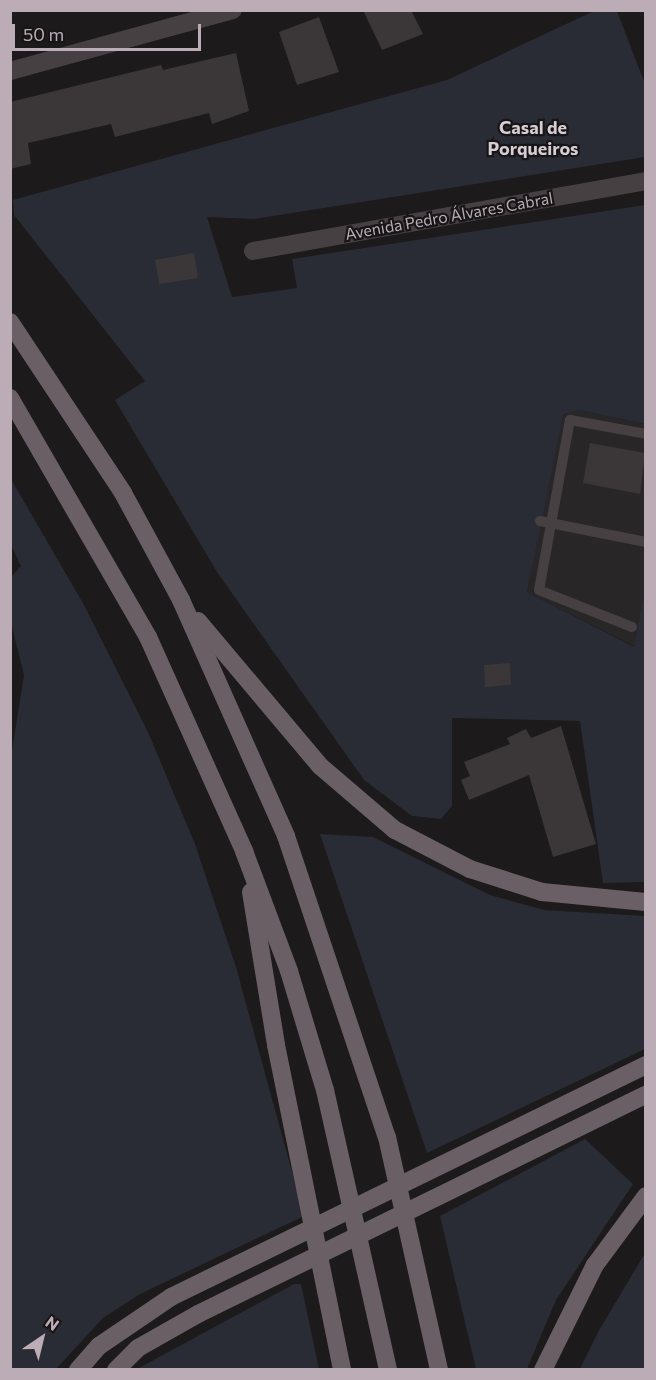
<!DOCTYPE html>
<meta charset="utf-8">
<style>
body{margin:0}
#map{position:relative;width:656px;height:1380px;overflow:hidden;background:#1c1a1a;font-family:Commissioner,sans-serif}
div>[style]{position:absolute}
[style*='--x']{left:calc(var(--x)*1px);top:calc(var(--y)*1px);width:calc(var(--w)*1px);rotate:calc(var(--a)*1deg)}
.built>*{inset:0;background:#292627}
.green>*{inset:0;background:#292c34}
.building>*{inset:0;background:#3b3739}
.service>*{height:10px;margin:-5px;padding:0 5px;transform-origin:5px;border-radius:5px;background:#464043}
.minor>*{height:18px;margin:-9px;padding:0 9px;transform-origin:9px;border-radius:9px;background:#464043}
.trunk>*{height:18px;margin:-9px;padding:0 9px;transform-origin:9px;border-radius:9px;background:#695f65}
span{translate:-50% -50%;white-space:nowrap;text-align:center;line-height:1.15;-webkit-text-stroke:4.5px #171515;paint-order:stroke}
.street-label{font-size:16px;color:#bbacb6}
.neighbourhood-label{font-size:18px;color:#d7cdd4;font-weight:700}
.frame{position:absolute;inset:0;border:12px solid #bbacb6;pointer-events:none}
.north{position:absolute;left:12px;top:1308px;width:60px;height:60px;-webkit-text-stroke:4px #171515;paint-order:stroke;rotate:35deg;font-size:16px;font-weight:700;line-height:24px;text-align:center;color:#bbacb6}
.north::after{content:'';display:block;margin:auto;width:21px;height:27px;background:#bbacb6;clip-path:polygon(50% 0,100% 100%,50% 72%,0 100%)}
.scale{position:absolute;left:12px;top:24px;width:189px;height:27px;box-sizing:border-box;border:3px solid #bbacb6;border-top:0;padding-left:8px;font-size:18px;line-height:21px;white-space:nowrap;color:#bbacb6;-webkit-text-stroke:4px #171515;paint-order:stroke}
</style>
<div id="map">
<div class="built">
<i style="clip-path:polygon(578px 410px,645px 424px,645px 590px,635px 647px,527px 592px,559px 422px,563px 415px)"></i>
</div>
<div class="green">
<i style="clip-path:polygon(594px 11px,617px 11px,645px 84px,645px 157px,254px 219px,207px 217px,232px 297px,297px 288px,292px 259px,645px 205px,645px 424px,578px 410px,563px 415px,527px 592px,634px 647px,645px 590px,645px 882px,603px 883px,580px 721px,452px 718px,452px 806px,441px 819px,412px 816px,364px 780px,217px 572px,115px 400px,145px 381px,14px 215px,13px 200px,447px 80px)"></i>
<i style="clip-path:polygon(11px 479px,84px 605px,148px 732px,195px 844px,236px 967px,304px 1216px,140px 1294px,103px 1318px,56px 1369px,11px 1369px,10px 763px,24px 675px,11px 623px,11px 577px,21px 566px,11px 545px)"></i>
<i style="clip-path:polygon(320px 834px,373px 837px,490px 895px,544px 910px,645px 916px,645px 1049px,427px 1153px)"></i>
<i style="clip-path:polygon(585px 1139px,633px 1184px,556px 1300px,527px 1369px,476px 1369px,440px 1216px)"></i>
<i style="clip-path:polygon(645px 1253px,645px 1369px,580px 1369px,598px 1332px)"></i>
<i style="clip-path:polygon(294px 1284px,301px 1284px,319px 1369px,137px 1369px)"></i>
</div>
<div class="building">
<i style="clip-path:polygon(363px 10px,411px 10px,423px 34px,382px 50px)"></i>
<i style="clip-path:polygon(319px 17px,339px 72px,297px 85px,279px 32px)"></i>
<i style="clip-path:polygon(236px 53px,249px 111px,212px 124px,209px 113px,115px 137px,111px 124px,28px 143px,31px 164px,10px 169px,10px 102px,161px 65px,163px 70px)"></i>
<i style="clip-path:polygon(194px 253px,198px 278px,159px 284px,155px 260px)"></i>
<i style="clip-path:polygon(590px 443px,645px 453px,640px 494px,583px 483px)"></i>
<i style="clip-path:polygon(510px 663px,511px 685px,485px 687px,484px 665px)"></i>
<i style="clip-path:polygon(561px 726px,596px 844px,553px 857px,529px 775px,469px 800px,461px 780px,470px 776px,464px 762px,510px 744px,507px 738px,526px 729px,531px 738px)"></i>
</div>
<div class="service">
<i style="--x:540;--y:521;--w:108;--a:11.2"></i>
<i style="--x:632;--y:627;--w:100;--a:-158.3"></i>
<i style="--x:539;--y:590;--w:173;--a:-79.7"></i>
<i style="--x:570;--y:420;--w:77;--a:10.4"></i>
</div>
<div class="minor">
<i style="--x:10;--y:71;--w:231;--a:-15.3"></i>
<i style="--x:253;--y:251;--w:399;--a:-10.1"></i>
</div>
<div class="trunk">
<i style="--x:10;--y:322;--w:205;--a:56.5"></i>
<i style="--x:123;--y:493;--w:122;--a:61.5"></i>
<i style="--x:181;--y:600;--w:258;--a:66"></i>
<i style="--x:286;--y:836;--w:317;--a:71.5"></i>
<i style="--x:387;--y:1137;--w:239;--a:77.4"></i>
<i style="--x:10;--y:398;--w:276;--a:60"></i>
<i style="--x:148;--y:637;--w:235;--a:65.8"></i>
<i style="--x:244;--y:851;--w:128;--a:69.4"></i>
<i style="--x:289;--y:971;--w:124;--a:73.2"></i>
<i style="--x:325;--y:1090;--w:287;--a:77.3"></i>
<i style="--x:198;--y:621;--w:189;--a:49.9"></i>
<i style="--x:320;--y:766;--w:99;--a:40.5"></i>
<i style="--x:395;--y:830;--w:85;--a:27.5"></i>
<i style="--x:470;--y:869;--w:76;--a:17.7"></i>
<i style="--x:542;--y:892;--w:104;--a:5.5"></i>
<i style="--x:251;--y:892;--w:155;--a:80.7"></i>
<i style="--x:276;--y:1045;--w:332;--a:78.5"></i>
<i style="--x:78;--y:1370;--w:32;--a:-49"></i>
<i style="--x:99;--y:1346;--w:87;--a:-34.2"></i>
<i style="--x:171;--y:1297;--w:529;--a:-26.03"></i>
<i style="--x:116;--y:1370;--w:31;--a:-45"></i>
<i style="--x:138;--y:1348;--w:69;--a:-29.5"></i>
<i style="--x:198;--y:1314;--w:499;--a:-26.1"></i>
<i style="--x:543;--y:1370;--w:117;--a:-63.7"></i>
<i style="--x:595;--y:1265;--w:86;--a:-53.5"></i>
</div>
<div class="street-label">
<span style="left:449px;top:216px;rotate:-10deg">Avenida Pedro Álvares Cabral</span>
</div>
<div class="neighbourhood-label">
<span style="left:533px;top:138px">Casal de<br>Porqueiros</span>
</div>
<div class="frame"></div>
<div class="north">N</div>
<div class="scale">50 m</div>
</div>
